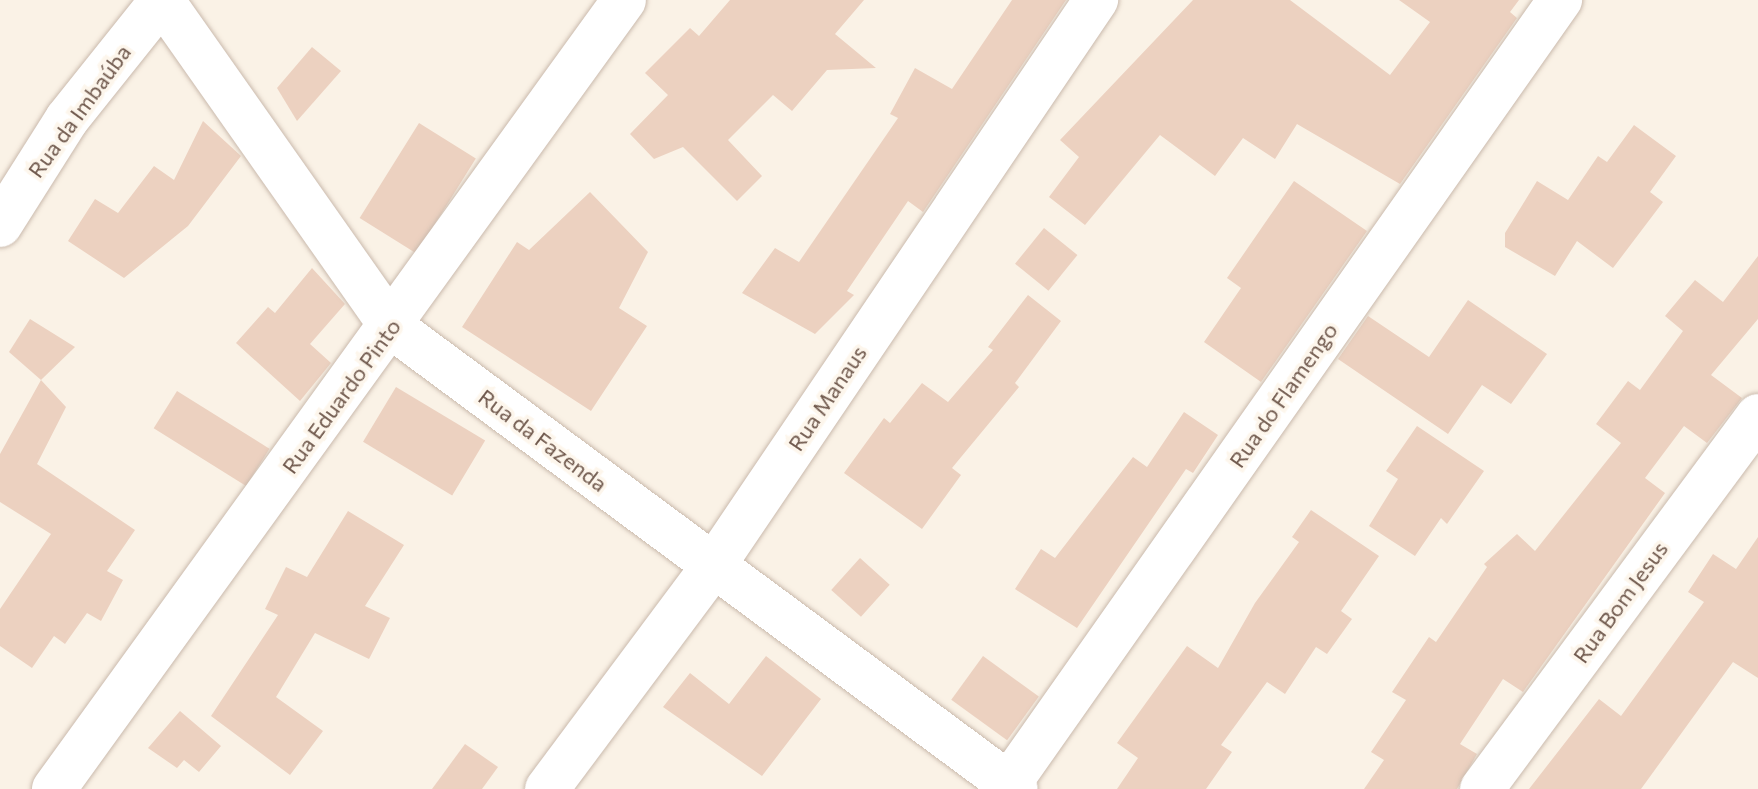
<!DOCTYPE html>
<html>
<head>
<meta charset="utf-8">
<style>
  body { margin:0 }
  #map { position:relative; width:1758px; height:789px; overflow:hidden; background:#faf2e6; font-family:Commissioner,sans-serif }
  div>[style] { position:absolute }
  .building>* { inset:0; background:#ecd1c0; transform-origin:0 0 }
  .roads { filter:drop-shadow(0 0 2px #cabaad) drop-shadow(0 0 2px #cabaad) }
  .minor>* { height:44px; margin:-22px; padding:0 22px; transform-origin:22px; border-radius:22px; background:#fff }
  span { translate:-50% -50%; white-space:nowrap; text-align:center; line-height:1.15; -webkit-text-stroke:7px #fdf6ec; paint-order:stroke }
  .street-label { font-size:22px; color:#70594d }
</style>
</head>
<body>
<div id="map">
  <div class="building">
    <div style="clip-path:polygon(730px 0,864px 0,835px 34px,876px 68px,827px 70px,792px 111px,773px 95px,728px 140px,762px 176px,737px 201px,683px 147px,654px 159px,630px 134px,668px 95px,645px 73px,690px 28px,699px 36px)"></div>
    <div style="clip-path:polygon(1012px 0,1066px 0,923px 212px,908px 201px,847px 291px,854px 295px,815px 334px,742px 293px,775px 248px,799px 262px,898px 118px,890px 114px,915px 68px,952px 89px)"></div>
    <div style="clip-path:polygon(1193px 0,1290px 0,1390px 75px,1430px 22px,1399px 0,1519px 0,1510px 12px,1517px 18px,1400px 184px,1297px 124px,1275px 159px,1243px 138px,1215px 176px,1160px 135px,1085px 225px,1049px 197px,1079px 157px,1060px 140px)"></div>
    <div style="clip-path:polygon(312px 47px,341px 71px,297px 121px,277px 88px)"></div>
    <div style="clip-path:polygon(203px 121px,241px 156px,188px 226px,124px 278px,68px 241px,95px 199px,118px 213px,154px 166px,174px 180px)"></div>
    <div style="left:419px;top:123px;width:67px;height:112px;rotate:32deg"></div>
    <div style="clip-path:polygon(1634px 125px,1676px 156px,1650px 192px,1663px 202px,1613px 268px,1577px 241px,1555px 276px,1505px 247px,1505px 233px,1537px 181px,1568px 200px,1598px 156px,1607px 162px)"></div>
    <div style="clip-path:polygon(1294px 181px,1367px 231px,1261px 382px,1204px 342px,1241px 288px,1227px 278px)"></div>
    <div style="clip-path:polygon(590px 192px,648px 252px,619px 308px,647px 326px,591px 411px,462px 327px,517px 242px,529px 250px)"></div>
    <div style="left:1044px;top:228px;width:43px;height:46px;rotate:39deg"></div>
    <div style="clip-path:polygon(1758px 256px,1758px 319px,1711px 375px,1742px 398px,1707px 443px,1684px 426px,1645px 478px,1665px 493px,1523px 692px,1503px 679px,1460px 744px,1477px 754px,1457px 789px,1364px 789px,1384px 760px,1371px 752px,1406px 700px,1392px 692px,1429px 637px,1436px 642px,1487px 567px,1484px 564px,1517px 534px,1535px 551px,1621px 443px,1596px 424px,1628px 381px,1640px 390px,1683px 331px,1665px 316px,1695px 280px,1723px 302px)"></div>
    <div style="clip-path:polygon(312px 268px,345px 304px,310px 344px,331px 363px,300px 401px,236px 343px,268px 307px,275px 313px)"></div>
    <div style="clip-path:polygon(1028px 295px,1061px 321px,1015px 383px,1019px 387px,952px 468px,961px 475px,922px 529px,844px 473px,884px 418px,890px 423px,922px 383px,948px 402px,993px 350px,988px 347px)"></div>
    <div style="clip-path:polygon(1468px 300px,1547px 354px,1511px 404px,1482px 385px,1448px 434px,1338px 359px,1368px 316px,1429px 357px)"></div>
    <div style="clip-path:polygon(30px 319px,75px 347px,41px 380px,9px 352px)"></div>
    <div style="clip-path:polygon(41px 380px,66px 407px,37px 464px,135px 530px,107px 571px,123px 580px,101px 621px,87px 613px,65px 644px,54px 636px,32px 668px,0 646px,0 609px,51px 534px,0 502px,0 454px)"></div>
    <div style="left:396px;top:387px;width:104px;height:64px;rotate:31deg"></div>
    <div style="left:177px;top:391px;width:109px;height:44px;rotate:32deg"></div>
    <div style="clip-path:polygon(1184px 412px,1218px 435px,1193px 473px,1186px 469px,1077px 628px,1015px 589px,1041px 549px,1055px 558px,1133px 457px,1147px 467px)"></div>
    <div style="clip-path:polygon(1417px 426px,1484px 471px,1447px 524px,1441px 518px,1415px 556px,1369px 526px,1398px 479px,1386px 471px)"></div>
    <div style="clip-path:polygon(1311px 510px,1379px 556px,1341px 611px,1352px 619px,1327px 654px,1316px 647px,1285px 694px,1267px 682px,1221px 745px,1232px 752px,1206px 789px,1117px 789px,1138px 758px,1117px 743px,1187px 646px,1218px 668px,1255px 603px,1299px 542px,1292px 537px)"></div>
    <div style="clip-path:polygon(348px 511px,404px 545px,365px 606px,390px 618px,369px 659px,315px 633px,276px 697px,323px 731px,290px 775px,211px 716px,278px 615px,265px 609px,286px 567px,307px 577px)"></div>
    <div style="clip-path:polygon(1758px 537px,1758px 678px,1733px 662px,1641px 789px,1529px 789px,1599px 699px,1621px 716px,1704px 602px,1688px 592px,1713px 554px,1736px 569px)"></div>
    <div style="left:860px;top:558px;width:40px;height:43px;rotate:42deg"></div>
    <div style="clip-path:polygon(766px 656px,821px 699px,762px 776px,663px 707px,690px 673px,729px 704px)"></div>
    <div style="left:983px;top:656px;width:69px;height:54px;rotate:36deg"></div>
    <div style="clip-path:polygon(180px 711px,221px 746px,199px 772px,184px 760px,177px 768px,148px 748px)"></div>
    <div style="clip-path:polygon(465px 744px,498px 767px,482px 789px,432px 789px)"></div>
  </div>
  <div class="roads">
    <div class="minor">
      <div style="left:162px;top:0;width:400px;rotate:54.9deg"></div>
      <div style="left:392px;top:327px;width:776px;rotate:36.52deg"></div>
      <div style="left:0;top:225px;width:125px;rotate:-57.7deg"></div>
      <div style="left:67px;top:119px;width:152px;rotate:-51.4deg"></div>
      <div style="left:54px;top:789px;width:973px;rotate:-54.15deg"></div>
      <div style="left:547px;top:789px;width:276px;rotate:-53.3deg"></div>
      <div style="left:712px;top:568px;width:686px;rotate:-55.94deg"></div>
      <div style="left:1005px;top:789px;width:965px;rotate:-54.88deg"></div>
      <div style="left:1482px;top:789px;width:464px;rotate:-53.5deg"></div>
    </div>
  </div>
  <div class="street-label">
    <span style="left:79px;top:111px;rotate:-54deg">Rua da Imbaúba</span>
    <span style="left:1283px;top:395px;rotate:-55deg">Rua do Flamengo</span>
    <span style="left:341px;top:396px;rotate:-54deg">Rua Eduardo Pinto</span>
    <span style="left:827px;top:398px;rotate:-56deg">Rua Manaus</span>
    <span style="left:543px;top:440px;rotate:37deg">Rua da Fazenda</span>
    <span style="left:1620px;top:602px;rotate:-54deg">Rua Bom Jesus</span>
  </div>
</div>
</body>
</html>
